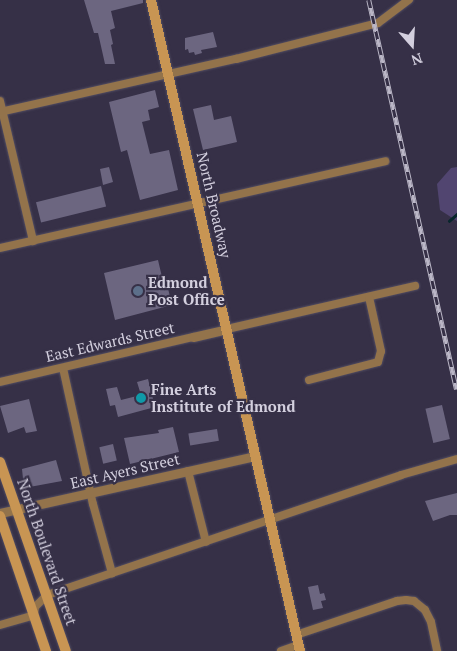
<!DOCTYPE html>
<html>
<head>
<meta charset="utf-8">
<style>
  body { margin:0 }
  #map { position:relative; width:457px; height:651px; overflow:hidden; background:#363047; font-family:"PT Serif",serif }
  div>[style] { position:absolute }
  .green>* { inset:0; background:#514570 }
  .stream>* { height:2.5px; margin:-1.25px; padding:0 1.25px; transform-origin:1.25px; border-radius:1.25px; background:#08262c }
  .building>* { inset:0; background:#6c6680; transform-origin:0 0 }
  .roads { filter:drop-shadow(0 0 1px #524d62) drop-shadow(0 0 1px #524d62) }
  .minor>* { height:8px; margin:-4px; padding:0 4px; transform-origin:4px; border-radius:4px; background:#93734b }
  .tertiary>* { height:9px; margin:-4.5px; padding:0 4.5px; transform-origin:4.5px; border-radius:4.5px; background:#93734b }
  .secondary>* { height:10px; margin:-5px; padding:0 5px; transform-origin:5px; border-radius:5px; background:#c89553 }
  .rail>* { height:4.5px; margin-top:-2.25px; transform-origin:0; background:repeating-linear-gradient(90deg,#363047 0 8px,#bbb7c7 0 16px); box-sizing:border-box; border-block:1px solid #bbb7c7 }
  .dots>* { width:14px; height:14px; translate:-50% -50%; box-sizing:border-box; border:2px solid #363047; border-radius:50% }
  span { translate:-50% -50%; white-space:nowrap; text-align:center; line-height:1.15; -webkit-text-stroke:4.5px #363047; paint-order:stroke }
  .street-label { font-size:15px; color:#d3cfde }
  .poi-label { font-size:15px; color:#d3cfde; font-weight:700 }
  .left { translate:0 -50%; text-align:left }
  .north { position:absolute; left:387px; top:20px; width:50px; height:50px; -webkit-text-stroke:4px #363047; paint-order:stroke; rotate:161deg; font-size:14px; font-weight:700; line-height:20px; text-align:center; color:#d3cfde }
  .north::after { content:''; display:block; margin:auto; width:18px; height:22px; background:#d3cfde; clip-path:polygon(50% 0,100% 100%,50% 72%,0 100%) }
</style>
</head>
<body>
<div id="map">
  <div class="green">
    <div style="clip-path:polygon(457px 167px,457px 221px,440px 210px,437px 184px,451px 168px)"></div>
  </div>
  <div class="stream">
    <div style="left:449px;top:221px;width:11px;rotate:-41deg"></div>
  </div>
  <div class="building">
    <div style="clip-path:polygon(84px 0,143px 0,143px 3px,111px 11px,115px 28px,110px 30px,113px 44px,111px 45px,115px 64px,105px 64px,98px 33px,94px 33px)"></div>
    <div style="clip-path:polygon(213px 32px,217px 47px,201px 50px,202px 53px,195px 55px,194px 52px,189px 53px,188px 49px,185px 50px,185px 38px)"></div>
    <div style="clip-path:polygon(155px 90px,159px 107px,148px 110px,150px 120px,142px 122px,150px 154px,169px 150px,178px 190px,140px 200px,127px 150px,121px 152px,109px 102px)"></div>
    <div style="clip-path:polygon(211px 105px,214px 120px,231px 116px,237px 142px,203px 150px,193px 109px)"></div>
    <div style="clip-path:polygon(109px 167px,113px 182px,103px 185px,100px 169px)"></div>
    <div style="left:101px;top:186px;width:21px;height:67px;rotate:76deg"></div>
    <div style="clip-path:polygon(158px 260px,162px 277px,165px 276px,172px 305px,115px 320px,104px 273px)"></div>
    <div style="clip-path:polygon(148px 379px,155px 407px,118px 417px,115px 405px,110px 406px,106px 389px,117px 387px,121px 400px,141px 395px,137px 382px)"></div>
    <div style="clip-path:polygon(29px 399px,37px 431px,26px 433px,24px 427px,8px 433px,0 406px)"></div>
    <div style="left:442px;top:405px;width:35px;height:17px;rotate:77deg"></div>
    <div style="clip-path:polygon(173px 427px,179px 452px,130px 464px,124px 438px,159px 433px,158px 430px)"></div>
    <div style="left:217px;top:429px;width:12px;height:29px;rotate:81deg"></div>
    <div style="left:113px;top:444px;width:17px;height:14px;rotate:77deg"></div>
    <div style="clip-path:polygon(56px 460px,62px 481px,24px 488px,22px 469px)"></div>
    <div style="clip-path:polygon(457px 493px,457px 515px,450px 515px,433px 521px,425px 501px)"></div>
    <div style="clip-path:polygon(318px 585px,320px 594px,324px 593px,326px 600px,321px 601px,323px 608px,313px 610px,308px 587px)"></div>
  </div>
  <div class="roads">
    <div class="minor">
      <div style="left:0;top:101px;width:144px;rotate:76.7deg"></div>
      <div style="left:0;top:112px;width:242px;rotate:-12.7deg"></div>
      <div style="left:236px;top:59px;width:146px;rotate:-14.2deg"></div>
      <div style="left:378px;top:23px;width:39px;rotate:-37deg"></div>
      <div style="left:0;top:248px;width:395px;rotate:-12.7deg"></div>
      <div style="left:227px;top:329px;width:193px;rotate:-12.9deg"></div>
      <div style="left:63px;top:368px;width:139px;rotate:77.6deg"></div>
      <div style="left:93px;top:504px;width:72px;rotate:74.6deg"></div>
      <div style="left:309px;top:380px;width:71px;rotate:-14.6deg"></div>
      <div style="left:378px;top:362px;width:11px;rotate:-75deg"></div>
      <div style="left:381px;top:351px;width:55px;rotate:-102.5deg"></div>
      <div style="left:0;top:382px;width:198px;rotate:-13.1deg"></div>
      <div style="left:188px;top:471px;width:73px;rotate:75.8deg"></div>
      <div style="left:0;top:625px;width:35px;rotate:-16deg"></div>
      <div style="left:34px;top:615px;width:8px;rotate:-83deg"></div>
      <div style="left:35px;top:607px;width:17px;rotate:-45deg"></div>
      <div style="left:47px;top:595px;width:374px;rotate:-18.7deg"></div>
      <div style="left:401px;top:475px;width:58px;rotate:-15.9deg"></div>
      <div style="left:296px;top:635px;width:107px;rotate:-18.6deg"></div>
      <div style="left:397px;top:601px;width:9px;rotate:-6deg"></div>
      <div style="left:406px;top:600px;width:8px;rotate:7deg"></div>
      <div style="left:414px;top:601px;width:14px;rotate:39deg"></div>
      <div style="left:425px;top:610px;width:13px;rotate:63deg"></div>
      <div style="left:431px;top:622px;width:30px;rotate:78deg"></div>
      <div style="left:281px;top:651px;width:18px;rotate:-19deg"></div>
    </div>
    <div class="tertiary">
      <div style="left:193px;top:337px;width:35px;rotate:-13deg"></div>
      <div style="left:0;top:513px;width:262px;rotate:-12.6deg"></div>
    </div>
    <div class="secondary">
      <div style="left:151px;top:0;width:668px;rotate:77.11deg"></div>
      <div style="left:0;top:462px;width:200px;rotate:70.8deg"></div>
      <div style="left:0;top:516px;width:143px;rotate:71.2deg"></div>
    </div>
  </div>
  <div class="rail">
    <div style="left:369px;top:0;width:399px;rotate:77.3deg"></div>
  </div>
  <div class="dots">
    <div style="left:138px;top:291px;background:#5c6f8a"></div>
    <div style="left:141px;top:398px;background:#0f9aa8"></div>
  </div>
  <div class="street-label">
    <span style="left:214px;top:205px;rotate:77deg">North Broadway</span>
    <span style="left:110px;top:342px;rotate:-13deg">East Edwards Street</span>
    <span style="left:125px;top:471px;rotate:-13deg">East Ayers Street</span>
    <span style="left:47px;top:552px;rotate:71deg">North Boulevard Street</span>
  </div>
  <div class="poi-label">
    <span class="left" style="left:148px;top:291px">Edmond<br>Post Office</span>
    <span class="left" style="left:151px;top:398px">Fine Arts<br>Institute of Edmond</span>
  </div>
  <div class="north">N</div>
</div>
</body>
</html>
